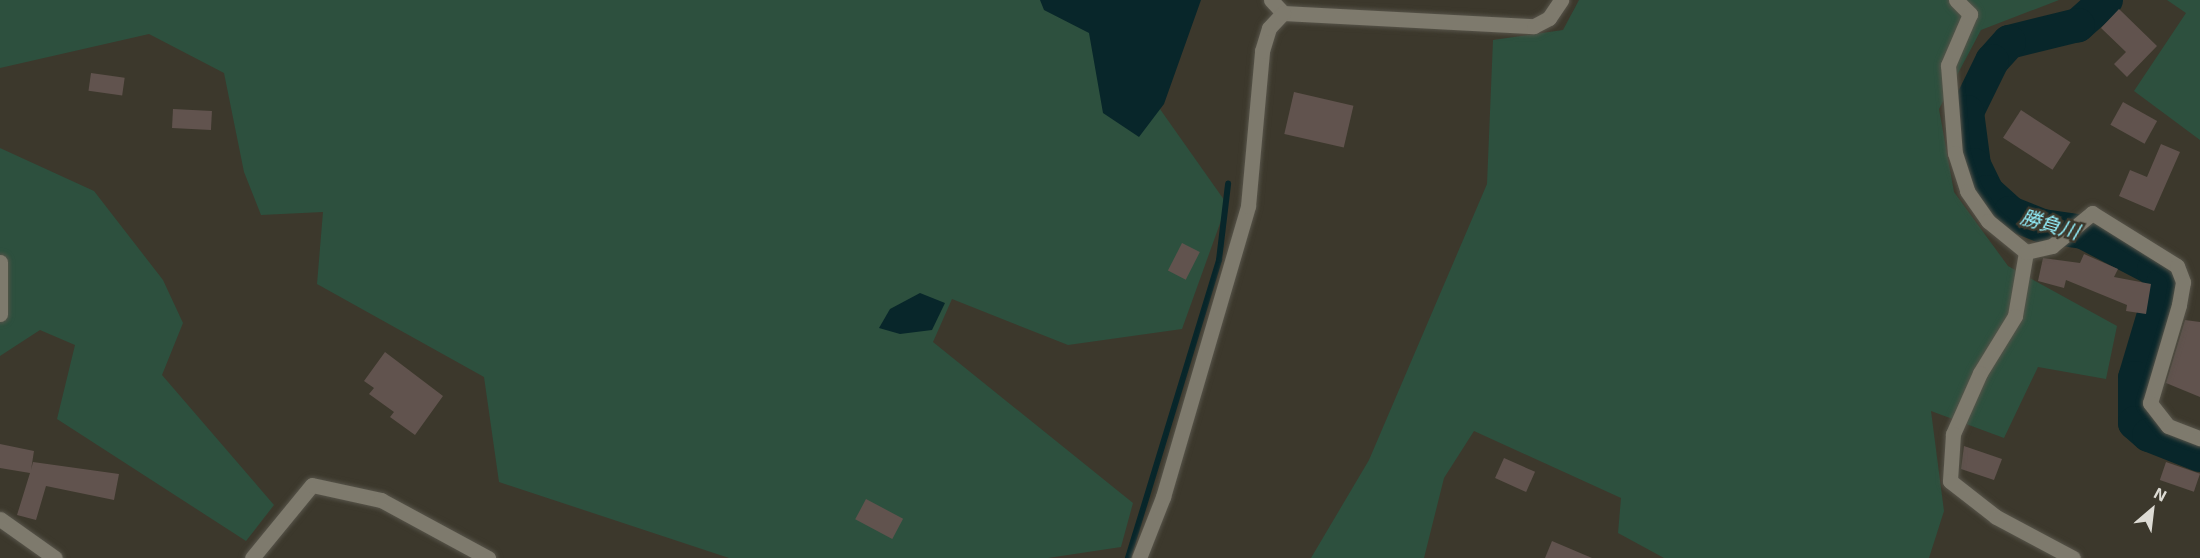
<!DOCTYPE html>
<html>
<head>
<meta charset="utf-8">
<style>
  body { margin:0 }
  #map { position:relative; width:2200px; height:558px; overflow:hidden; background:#3c382c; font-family:"Exo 2","Noto Sans JP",sans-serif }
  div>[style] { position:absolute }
  .green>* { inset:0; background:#2d503e }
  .water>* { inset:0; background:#08262a }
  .stream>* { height:6px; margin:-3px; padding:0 3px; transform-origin:3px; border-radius:3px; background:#08262a }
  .river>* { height:34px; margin:-17px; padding:0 17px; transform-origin:17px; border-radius:17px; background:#08262a }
  .building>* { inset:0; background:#61534e; transform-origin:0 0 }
  .roads { filter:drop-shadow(0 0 2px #57544a) drop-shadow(0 0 2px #57544a) }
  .minor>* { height:15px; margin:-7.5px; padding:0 7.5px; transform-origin:7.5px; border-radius:7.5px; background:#7e7a6d }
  span { translate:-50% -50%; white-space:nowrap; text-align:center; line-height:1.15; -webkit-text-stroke:5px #3c382c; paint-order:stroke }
  .water-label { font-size:20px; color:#93effc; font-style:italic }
  .north { position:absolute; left:2122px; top:480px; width:60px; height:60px; -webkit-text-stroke:4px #3c382c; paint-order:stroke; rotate:28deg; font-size:16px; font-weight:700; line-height:24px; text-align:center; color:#dddbd4 }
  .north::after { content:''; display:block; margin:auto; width:21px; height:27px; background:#dddbd4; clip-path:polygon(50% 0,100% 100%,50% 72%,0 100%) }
</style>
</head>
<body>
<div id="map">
  <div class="green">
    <div style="clip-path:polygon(0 0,1083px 0,1227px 204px,1182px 329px,1068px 345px,952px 299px,933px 342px,1133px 503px,1121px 547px,1048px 558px,729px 558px,499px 482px,484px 377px,317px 284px,323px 212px,261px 215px,244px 172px,224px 73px,149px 34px,0 68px)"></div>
    <div style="clip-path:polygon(1579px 0,2059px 0,1981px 30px,1939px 109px,1954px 192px,2008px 266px,2117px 326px,2106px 379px,2038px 367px,2004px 438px,1931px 411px,1944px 511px,1929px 558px,1664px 558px,1618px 533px,1621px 498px,1474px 431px,1444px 478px,1424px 558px,1311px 558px,1369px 460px,1487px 184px,1493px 40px,1563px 30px)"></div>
    <div style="clip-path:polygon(2167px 0,2200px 0,2200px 140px,2134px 91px,2186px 13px)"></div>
    <div style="clip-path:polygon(0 148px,94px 191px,163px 280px,183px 323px,162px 375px,274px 505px,246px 541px,57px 419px,75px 345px,40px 330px,0 356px)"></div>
  </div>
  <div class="water">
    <div style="clip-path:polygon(1040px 0,1201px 0,1164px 104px,1139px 137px,1103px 113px,1089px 33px,1044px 10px)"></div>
    <div style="clip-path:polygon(920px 293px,945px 303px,932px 330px,900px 334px,879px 328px,890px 309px)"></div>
  </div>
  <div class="stream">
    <div style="left:1128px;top:558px;width:312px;rotate:-73deg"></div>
    <div style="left:1219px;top:260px;width:77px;rotate:-83.2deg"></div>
  </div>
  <div class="river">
    <div style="left:2106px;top:0;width:38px;rotate:138deg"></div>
    <div style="left:2078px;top:25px;width:71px;rotate:166.2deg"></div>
    <div style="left:2009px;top:42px;width:25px;rotate:132deg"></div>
    <div style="left:1992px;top:61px;width:57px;rotate:116.1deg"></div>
    <div style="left:1967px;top:112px;width:53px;rotate:82.5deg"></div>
    <div style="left:1974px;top:165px;width:30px;rotate:64deg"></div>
    <div style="left:1987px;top:192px;width:31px;rotate:42deg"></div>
    <div style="left:2010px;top:213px;width:35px;rotate:22deg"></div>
    <div style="left:2043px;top:226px;width:40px;rotate:8.5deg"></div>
    <div style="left:2083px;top:232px;width:80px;rotate:27.5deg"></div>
    <div style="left:2154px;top:269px;width:17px;rotate:59deg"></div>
    <div style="left:2163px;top:284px;width:98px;rotate:106.6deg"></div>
    <div style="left:2135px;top:378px;width:45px;rotate:90deg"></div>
    <div style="left:2135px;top:423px;width:18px;rotate:41deg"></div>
    <div style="left:2149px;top:435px;width:55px;rotate:21.4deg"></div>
  </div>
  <div class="building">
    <div style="clip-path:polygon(2119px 9px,2157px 46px,2127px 77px,2114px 64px,2126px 52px,2101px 28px)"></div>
    <div style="left:91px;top:73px;width:34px;height:18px;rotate:8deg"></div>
    <div style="left:1294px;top:92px;width:61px;height:43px;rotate:13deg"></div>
    <div style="left:2123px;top:102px;width:39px;height:26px;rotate:29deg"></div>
    <div style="left:173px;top:109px;width:39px;height:19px;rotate:3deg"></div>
    <div style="left:2021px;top:110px;width:59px;height:33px;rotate:33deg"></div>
    <div style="clip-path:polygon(2161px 144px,2180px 152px,2154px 211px,2119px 196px,2130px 170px,2147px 177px)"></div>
    <div style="left:1182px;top:243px;width:20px;height:31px;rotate:27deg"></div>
    <div style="clip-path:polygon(2084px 254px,2118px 269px,2114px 277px,2151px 284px,2146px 314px,2126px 311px,2127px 305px,2066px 280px,2064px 288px,2038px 281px,2043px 258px,2080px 263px)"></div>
    <div style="clip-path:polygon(2185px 320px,2200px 322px,2200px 397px,2166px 383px)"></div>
    <div style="clip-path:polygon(385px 352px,443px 396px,415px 435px,390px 417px,394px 412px,369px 394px,374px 388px,364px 381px)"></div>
    <div style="clip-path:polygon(0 444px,34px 451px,31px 470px,33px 462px,119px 474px,114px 500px,46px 486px,36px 520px,17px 515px,30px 473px,0 468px)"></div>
    <div style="clip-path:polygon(1964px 446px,2002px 459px,1994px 480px,1961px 469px)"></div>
    <div style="left:1504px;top:458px;width:34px;height:22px;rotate:24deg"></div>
    <div style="left:2166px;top:462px;width:36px;height:19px;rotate:19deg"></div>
    <div style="left:866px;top:499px;width:42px;height:23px;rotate:28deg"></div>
    <div style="clip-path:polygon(1552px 541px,1592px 558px,1545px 558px)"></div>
  </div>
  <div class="roads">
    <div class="minor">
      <div style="left:1271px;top:0;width:18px;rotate:47deg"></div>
      <div style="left:1283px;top:13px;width:251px;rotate:3deg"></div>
      <div style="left:1534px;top:26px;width:17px;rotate:-28deg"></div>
      <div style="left:1549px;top:18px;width:22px;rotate:-56deg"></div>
      <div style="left:1956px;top:0;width:20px;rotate:45deg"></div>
      <div style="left:1970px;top:14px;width:56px;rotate:113.3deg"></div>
      <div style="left:1948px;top:65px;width:88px;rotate:85.5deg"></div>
      <div style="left:1955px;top:153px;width:40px;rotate:72deg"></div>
      <div style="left:1967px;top:191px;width:37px;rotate:55deg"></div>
      <div style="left:1988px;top:221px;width:49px;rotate:39.2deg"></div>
      <div style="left:2026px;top:252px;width:65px;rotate:99.8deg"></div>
      <div style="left:2015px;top:316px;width:67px;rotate:121.6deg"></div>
      <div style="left:1980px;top:373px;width:67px;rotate:113.9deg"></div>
      <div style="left:1953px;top:434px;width:47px;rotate:93.7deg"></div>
      <div style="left:1950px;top:481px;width:58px;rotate:38deg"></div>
      <div style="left:1996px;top:517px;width:87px;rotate:28deg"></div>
      <div style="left:2026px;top:252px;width:27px;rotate:-13deg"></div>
      <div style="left:2052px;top:246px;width:52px;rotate:-39.5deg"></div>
      <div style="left:2092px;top:213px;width:100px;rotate:31.9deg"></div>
      <div style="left:2177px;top:266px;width:17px;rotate:69deg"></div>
      <div style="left:2183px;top:282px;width:23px;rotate:100deg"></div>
      <div style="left:2179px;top:305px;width:102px;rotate:106.5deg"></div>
      <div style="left:2150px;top:403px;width:29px;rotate:52deg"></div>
      <div style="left:2168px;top:426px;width:34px;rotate:21deg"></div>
      <div style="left:0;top:262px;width:52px;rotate:90deg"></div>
      <div style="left:0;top:519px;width:67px;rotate:35.3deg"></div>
      <div style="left:252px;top:558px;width:94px;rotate:-50.6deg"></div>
      <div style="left:312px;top:485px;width:71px;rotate:12.3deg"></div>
      <div style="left:381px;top:500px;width:122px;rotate:28.5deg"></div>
      <div style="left:1139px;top:558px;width:66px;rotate:-68.5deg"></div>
      <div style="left:1163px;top:497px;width:303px;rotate:-73.7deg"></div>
      <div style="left:1248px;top:206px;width:156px;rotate:-84.8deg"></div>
      <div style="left:1262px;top:51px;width:24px;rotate:-73deg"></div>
      <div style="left:1269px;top:28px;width:21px;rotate:-47deg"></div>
    </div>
  </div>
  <div class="water-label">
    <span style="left:2050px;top:224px;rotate:16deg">勝負川</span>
  </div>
  <div class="north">N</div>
</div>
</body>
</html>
